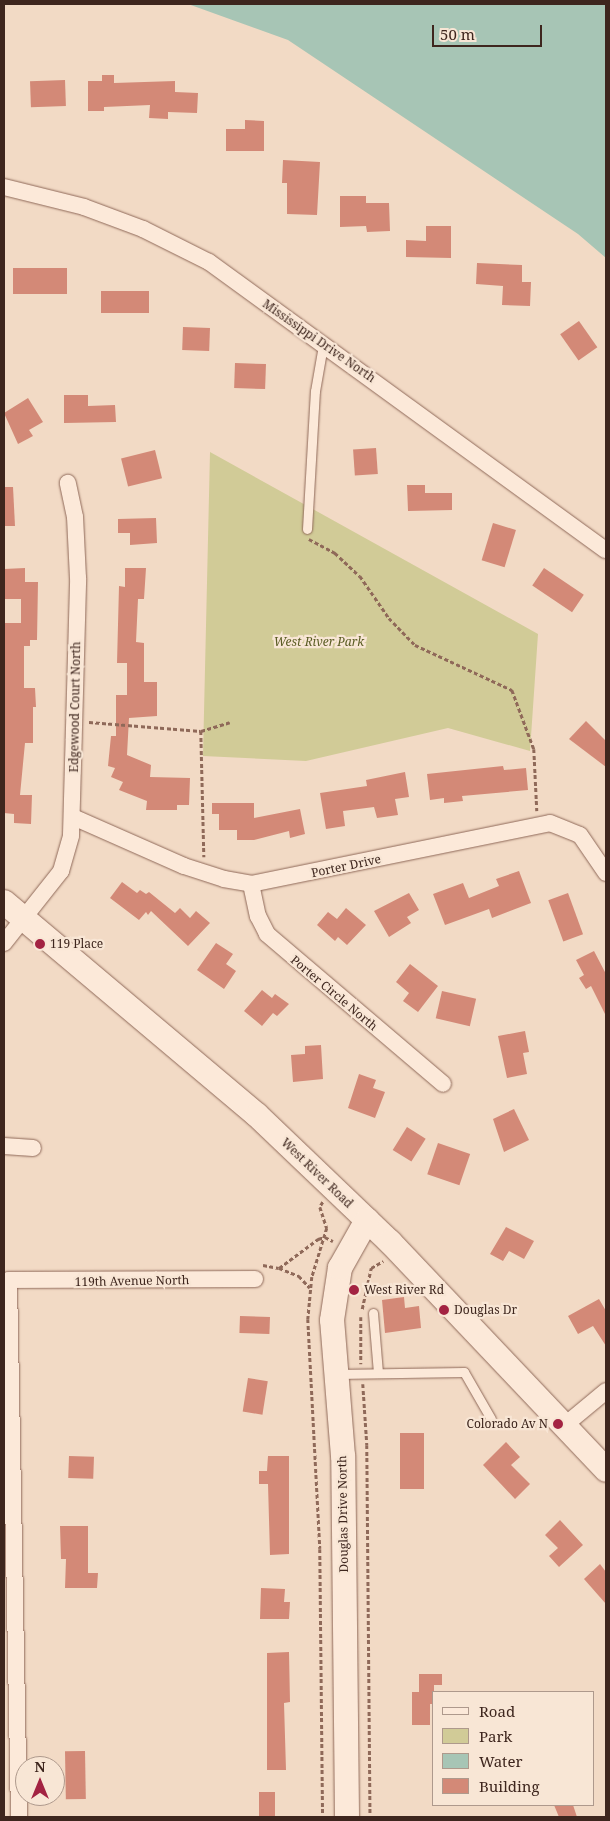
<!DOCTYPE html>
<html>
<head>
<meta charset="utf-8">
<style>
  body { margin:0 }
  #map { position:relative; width:610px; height:1821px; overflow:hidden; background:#f2dac5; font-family:"Noto Serif",serif }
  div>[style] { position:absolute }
  .green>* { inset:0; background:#d1cb97 }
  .water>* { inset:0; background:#a7c5b5 }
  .building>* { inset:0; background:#d38977; transform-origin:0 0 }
  .path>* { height:2.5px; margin-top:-1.25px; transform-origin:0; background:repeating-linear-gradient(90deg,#8f6959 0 4px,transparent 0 6.5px) }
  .roads { filter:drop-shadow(0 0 1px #8f6959) drop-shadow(0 0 1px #8f6959) }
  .lane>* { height:9px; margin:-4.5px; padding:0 4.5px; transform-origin:4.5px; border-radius:4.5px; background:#fce9d9 }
  .street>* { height:16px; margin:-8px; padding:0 8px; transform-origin:8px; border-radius:8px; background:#fce9d9 }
  .secondary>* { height:24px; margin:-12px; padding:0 12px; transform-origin:12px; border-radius:12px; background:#fce9d9 }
  .dots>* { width:14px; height:14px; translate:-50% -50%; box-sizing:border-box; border:2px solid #f8e6d5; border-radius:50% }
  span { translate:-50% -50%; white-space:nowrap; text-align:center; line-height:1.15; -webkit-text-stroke:4.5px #f8e6d5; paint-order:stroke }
  .street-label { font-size:12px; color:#3e261e }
  .park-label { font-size:12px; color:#5a5c23; font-style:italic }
  .poi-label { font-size:12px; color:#3e261e }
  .left { translate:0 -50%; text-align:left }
  .right { translate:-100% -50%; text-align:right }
  .frame { position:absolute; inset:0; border:5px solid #3e261e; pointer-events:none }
  .legend { position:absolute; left:432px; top:1691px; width:162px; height:115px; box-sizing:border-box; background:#f8e6d5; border:1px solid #ae998c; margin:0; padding:6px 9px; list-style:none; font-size:15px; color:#3e261e }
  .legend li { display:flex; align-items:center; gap:10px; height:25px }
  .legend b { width:25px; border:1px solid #ae998c }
  .north { position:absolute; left:15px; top:1756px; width:50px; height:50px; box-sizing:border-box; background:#f8e6d5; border:1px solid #ae998c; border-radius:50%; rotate:0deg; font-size:14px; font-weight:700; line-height:20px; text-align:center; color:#3e261e }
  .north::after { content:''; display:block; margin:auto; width:18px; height:22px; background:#a32342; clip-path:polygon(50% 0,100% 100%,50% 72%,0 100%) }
  .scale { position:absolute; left:432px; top:25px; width:110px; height:22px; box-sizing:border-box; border:2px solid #3e261e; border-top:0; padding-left:6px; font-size:15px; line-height:18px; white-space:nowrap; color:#3e261e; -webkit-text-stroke:4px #f8e6d5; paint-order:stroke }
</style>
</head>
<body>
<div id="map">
  <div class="green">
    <div style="clip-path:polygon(210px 452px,538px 634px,530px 751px,448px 728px,306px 761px,203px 756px)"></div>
  </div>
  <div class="water">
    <div style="clip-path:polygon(188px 4px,606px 4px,606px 258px,578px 234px,288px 40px)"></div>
  </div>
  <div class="building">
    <div style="clip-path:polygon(102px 75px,114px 75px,114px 83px,175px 81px,175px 92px,198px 93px,197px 113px,168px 112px,168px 119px,149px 118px,150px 105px,104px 107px,104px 111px,88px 111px,88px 81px,102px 81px)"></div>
    <div style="left:65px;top:80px;width:26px;height:35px;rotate:88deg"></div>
    <div style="clip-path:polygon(245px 120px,264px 121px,264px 151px,226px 151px,226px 129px,245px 129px)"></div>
    <div style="clip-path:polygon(283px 160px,320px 162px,317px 215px,287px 214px,287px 183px,282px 183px)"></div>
    <div style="clip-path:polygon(340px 196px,366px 196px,366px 203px,389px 203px,390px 231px,367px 232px,366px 226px,340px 227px)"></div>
    <div style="clip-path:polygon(426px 226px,451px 226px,451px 258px,406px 257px,406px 240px,426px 241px)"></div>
    <div style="clip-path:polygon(477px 263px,522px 265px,522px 282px,531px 282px,530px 306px,502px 305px,503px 286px,476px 284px)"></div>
    <div style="left:67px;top:268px;width:26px;height:54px;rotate:90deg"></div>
    <div style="left:101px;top:291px;width:48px;height:22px"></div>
    <div style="left:579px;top:321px;width:32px;height:23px;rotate:55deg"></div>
    <div style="left:183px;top:327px;width:27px;height:23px;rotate:2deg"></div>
    <div style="left:235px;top:363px;width:31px;height:25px;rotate:2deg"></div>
    <div style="clip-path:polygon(64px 395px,88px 395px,88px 406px,115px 405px,116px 422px,64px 423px)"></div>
    <div style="clip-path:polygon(28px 398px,43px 422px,29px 430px,33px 436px,18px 444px,4px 413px)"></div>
    <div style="left:376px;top:448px;width:26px;height:23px;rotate:86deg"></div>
    <div style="left:155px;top:450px;width:29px;height:35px;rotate:76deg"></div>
    <div style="clip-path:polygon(407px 485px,425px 485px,425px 493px,452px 493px,452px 510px,408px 511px)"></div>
    <div style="clip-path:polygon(4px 487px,13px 487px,15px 526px,4px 526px)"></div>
    <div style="clip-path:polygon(156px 518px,157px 543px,130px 545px,130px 533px,118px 533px,118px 519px)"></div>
    <div style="left:493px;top:523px;width:24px;height:39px;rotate:17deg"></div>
    <div style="clip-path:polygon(25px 568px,25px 582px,38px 582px,37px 640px,30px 640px,30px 646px,24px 646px,24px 688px,35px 688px,36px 707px,33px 707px,33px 743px,25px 743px,20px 795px,32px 795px,31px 824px,14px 823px,14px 814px,4px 813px,4px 623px,21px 623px,21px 599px,4px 599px,4px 569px)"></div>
    <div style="clip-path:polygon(125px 568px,146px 568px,144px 599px,138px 599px,136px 642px,144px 643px,144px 682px,157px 682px,157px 716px,129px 718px,127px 755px,151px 765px,150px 777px,190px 778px,189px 805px,177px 805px,177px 810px,146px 810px,147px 801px,119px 790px,123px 782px,111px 777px,115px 768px,108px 766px,111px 736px,116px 736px,116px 695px,127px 695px,127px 663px,117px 663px,119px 586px,125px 587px)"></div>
    <div style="left:544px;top:568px;width:48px;height:21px;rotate:34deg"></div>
    <div style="clip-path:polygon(586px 721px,606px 741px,606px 767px,569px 739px)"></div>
    <div style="clip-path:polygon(503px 766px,504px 770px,526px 768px,528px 790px,462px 796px,463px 801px,444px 803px,444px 798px,430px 800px,427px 774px)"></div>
    <div style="clip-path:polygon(405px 772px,409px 797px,395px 799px,398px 815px,377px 818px,374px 807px,343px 811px,345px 826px,326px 829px,320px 793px,367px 786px,366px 780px)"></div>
    <div style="clip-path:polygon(212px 803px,254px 803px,254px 818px,300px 809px,305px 834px,290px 838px,289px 831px,254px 840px,237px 840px,237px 830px,219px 830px,219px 814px,212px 814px)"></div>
    <div style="clip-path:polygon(519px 871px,531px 903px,492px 918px,489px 909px,445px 925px,433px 894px,463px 883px,469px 898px,499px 886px,496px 879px)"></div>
    <div style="clip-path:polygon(122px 882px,137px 893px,140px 890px,146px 894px,149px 892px,175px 913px,180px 908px,190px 918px,196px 911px,210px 923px,188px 946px,151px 911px,148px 915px,146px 912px,139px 920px,110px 898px)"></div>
    <div style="clip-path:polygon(409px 893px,419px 910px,407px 917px,411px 923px,389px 937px,374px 911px)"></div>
    <div style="left:568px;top:893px;width:44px;height:21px;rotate:70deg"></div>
    <div style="clip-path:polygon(346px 908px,366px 925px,347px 945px,338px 937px,335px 941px,317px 925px,328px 912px,337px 919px)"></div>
    <div style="clip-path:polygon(216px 943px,233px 954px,226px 964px,236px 971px,224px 989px,197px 970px)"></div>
    <div style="clip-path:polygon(594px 951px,606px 974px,606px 1016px,591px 986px,586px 989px,579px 978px,584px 975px,576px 960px)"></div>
    <div style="clip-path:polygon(410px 964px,438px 986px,418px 1012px,403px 1001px,409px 993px,396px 982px)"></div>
    <div style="clip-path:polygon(262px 990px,272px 998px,275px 994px,289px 1004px,277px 1016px,273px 1013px,262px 1026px,244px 1011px)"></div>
    <div style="left:442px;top:991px;width:35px;height:28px;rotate:13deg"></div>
    <div style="clip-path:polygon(525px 1031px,529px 1052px,523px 1053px,527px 1074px,507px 1078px,498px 1036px)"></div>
    <div style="clip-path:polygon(321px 1045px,323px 1079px,293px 1082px,291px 1055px,305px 1054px,305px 1046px)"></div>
    <div style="clip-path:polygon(359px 1074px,376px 1080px,373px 1088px,385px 1092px,375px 1118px,348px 1108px)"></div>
    <div style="clip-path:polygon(514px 1109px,529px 1140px,504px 1152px,493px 1119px)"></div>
    <div style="left:407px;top:1127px;width:22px;height:27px;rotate:32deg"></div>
    <div style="left:438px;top:1143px;width:34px;height:33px;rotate:19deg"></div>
    <div style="clip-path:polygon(506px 1227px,534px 1241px,524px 1259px,509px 1251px,503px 1261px,490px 1254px)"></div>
    <div style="clip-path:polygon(404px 1297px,405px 1308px,419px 1306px,421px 1328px,385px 1333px,382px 1300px)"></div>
    <div style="clip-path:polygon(599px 1299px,606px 1311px,606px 1346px,593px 1326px,578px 1334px,568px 1316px)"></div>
    <div style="left:240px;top:1316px;width:30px;height:17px;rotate:2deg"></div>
    <div style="left:248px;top:1378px;width:20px;height:34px;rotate:9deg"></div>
    <div style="left:400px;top:1433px;width:24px;height:56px"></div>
    <div style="clip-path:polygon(506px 1442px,520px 1457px,511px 1465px,530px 1484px,515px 1499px,483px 1465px)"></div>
    <div style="left:69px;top:1456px;width:25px;height:22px;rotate:2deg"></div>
    <div style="clip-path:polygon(268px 1456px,289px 1456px,289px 1554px,270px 1555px,268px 1484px,259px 1484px,259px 1471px,267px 1471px)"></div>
    <div style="clip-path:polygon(560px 1520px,583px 1545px,559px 1567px,549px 1556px,558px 1548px,545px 1535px)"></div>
    <div style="clip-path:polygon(60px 1526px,88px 1526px,88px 1573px,98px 1573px,97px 1588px,65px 1588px,66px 1559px,61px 1559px)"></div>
    <div style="clip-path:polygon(600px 1564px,606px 1572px,606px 1604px,584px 1579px)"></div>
    <div style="clip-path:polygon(261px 1588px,285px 1589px,284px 1602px,290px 1602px,289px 1619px,260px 1619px)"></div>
    <div style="clip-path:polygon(289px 1652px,290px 1702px,284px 1703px,286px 1770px,267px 1770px,267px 1653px)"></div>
    <div style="clip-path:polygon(419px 1674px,442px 1674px,442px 1685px,434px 1685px,434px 1704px,430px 1704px,430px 1725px,412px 1725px,412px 1692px,419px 1692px)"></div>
    <div style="left:85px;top:1751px;width:48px;height:20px;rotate:89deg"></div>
    <div style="left:259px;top:1792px;width:16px;height:25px"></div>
    <div style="clip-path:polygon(554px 1805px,573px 1805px,577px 1817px,559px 1817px)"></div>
  </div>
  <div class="path">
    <div style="left:309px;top:539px;width:30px;rotate:28deg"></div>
    <div style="left:335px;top:553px;width:34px;rotate:43deg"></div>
    <div style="left:360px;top:576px;width:51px;rotate:55.4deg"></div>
    <div style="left:389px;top:618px;width:37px;rotate:46deg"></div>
    <div style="left:415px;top:645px;width:107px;rotate:24.9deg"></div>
    <div style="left:512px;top:690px;width:63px;rotate:69.6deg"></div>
    <div style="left:534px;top:749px;width:62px;rotate:87.2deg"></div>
    <div style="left:89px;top:722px;width:112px;rotate:4.6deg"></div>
    <div style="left:201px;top:731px;width:30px;rotate:-17deg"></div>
    <div style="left:201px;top:731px;width:126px;rotate:88.6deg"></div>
    <div style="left:323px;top:1202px;width:6px;rotate:121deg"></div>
    <div style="left:320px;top:1207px;width:22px;rotate:72deg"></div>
    <div style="left:327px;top:1228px;width:51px;rotate:107deg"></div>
    <div style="left:312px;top:1277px;width:42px;rotate:95.4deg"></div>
    <div style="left:308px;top:1319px;width:230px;rotate:87deg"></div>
    <div style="left:320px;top:1549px;width:268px;rotate:89.4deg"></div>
    <div style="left:263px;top:1265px;width:16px;rotate:11deg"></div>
    <div style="left:279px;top:1268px;width:49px;rotate:-36.6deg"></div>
    <div style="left:318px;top:1239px;width:7px;rotate:-16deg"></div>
    <div style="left:325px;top:1237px;width:9px;rotate:27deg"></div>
    <div style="left:279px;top:1268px;width:22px;rotate:22deg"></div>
    <div style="left:299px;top:1276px;width:16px;rotate:47deg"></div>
    <div style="left:362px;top:1309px;width:42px;rotate:-77.6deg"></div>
    <div style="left:371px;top:1268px;width:14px;rotate:-30deg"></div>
    <div style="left:361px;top:1317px;width:47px;rotate:90deg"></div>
    <div style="left:363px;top:1384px;width:61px;rotate:86.2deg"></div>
    <div style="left:367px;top:1445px;width:372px;rotate:89.5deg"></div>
  </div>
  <div class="roads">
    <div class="lane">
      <div style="left:307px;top:529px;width:138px;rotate:-86.7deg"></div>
      <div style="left:315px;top:391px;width:47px;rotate:-80.1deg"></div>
      <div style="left:373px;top:1313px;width:59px;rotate:85.2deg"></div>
      <div style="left:337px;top:1374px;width:127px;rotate:-0.9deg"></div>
      <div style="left:464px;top:1372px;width:54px;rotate:60.1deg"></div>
    </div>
    <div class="street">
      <div style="left:4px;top:187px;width:82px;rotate:14deg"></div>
      <div style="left:84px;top:207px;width:63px;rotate:20.4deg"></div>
      <div style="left:143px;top:229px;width:74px;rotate:26.6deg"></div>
      <div style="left:209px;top:262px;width:490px;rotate:36deg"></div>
      <div style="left:73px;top:817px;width:121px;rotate:23.8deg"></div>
      <div style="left:184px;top:866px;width:42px;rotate:18deg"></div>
      <div style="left:224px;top:879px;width:27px;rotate:10deg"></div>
      <div style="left:251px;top:884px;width:305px;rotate:-11.5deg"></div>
      <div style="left:550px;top:823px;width:32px;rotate:22deg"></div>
      <div style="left:580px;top:835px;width:46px;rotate:55.6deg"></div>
      <div style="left:251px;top:884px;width:33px;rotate:78deg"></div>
      <div style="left:258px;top:916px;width:20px;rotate:63deg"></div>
      <div style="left:267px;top:934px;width:231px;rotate:40.4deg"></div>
      <div style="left:4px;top:943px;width:92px;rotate:-51.6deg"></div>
      <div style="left:61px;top:871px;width:37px;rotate:-74deg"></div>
      <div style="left:71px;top:835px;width:257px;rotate:-88.4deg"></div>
      <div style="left:78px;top:578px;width:61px;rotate:-92.8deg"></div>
      <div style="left:75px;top:517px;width:35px;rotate:-102deg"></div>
      <div style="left:4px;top:1146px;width:29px;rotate:4deg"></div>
      <div style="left:565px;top:1425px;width:53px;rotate:-39.7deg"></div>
      <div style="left:19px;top:1817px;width:537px;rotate:-91.07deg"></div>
      <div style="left:9px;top:1280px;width:246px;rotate:-0.2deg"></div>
    </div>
    <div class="secondary">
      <div style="left:4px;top:902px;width:331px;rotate:40.1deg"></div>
      <div style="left:257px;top:1115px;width:184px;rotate:43.7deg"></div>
      <div style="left:390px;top:1242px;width:314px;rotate:46.5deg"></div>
      <div style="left:347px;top:1817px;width:361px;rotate:-90.6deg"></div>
      <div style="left:343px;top:1456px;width:136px;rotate:-94.6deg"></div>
      <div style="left:332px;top:1320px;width:53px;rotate:-81.3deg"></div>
      <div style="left:340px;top:1268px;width:55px;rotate:-60.6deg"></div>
    </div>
  </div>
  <div class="dots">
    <div style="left:40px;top:944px;background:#a32342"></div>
    <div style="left:354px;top:1290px;background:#a32342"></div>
    <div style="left:444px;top:1310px;background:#a32342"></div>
    <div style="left:558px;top:1424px;background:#a32342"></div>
  </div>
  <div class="street-label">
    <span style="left:319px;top:341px;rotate:35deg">Mississippi Drive North</span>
    <span style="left:75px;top:707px;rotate:-89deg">Edgewood Court North</span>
    <span style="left:346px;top:866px;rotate:-12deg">Porter Drive</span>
    <span style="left:334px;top:993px;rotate:40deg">Porter Circle North</span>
    <span style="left:317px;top:1173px;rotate:44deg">West River Road</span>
    <span style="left:132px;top:1281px;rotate:-1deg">119th Avenue North</span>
    <span style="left:343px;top:1514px;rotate:-91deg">Douglas Drive North</span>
  </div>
  <div class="park-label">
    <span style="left:319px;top:642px">West River Park</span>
  </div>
  <div class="poi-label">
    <span class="left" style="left:50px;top:944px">119 Place</span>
    <span class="left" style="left:364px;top:1290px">West River Rd</span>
    <span class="left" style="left:454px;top:1310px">Douglas Dr</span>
    <span class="right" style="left:548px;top:1424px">Colorado Av N</span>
  </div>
  <div class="frame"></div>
  <ul class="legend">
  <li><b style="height:6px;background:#fce9d9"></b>Road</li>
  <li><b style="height:14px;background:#d1cb97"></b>Park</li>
  <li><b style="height:14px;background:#a7c5b5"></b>Water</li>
  <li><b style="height:14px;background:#d38977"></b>Building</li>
  </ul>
  <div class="north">N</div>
  <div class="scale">50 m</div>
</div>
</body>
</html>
